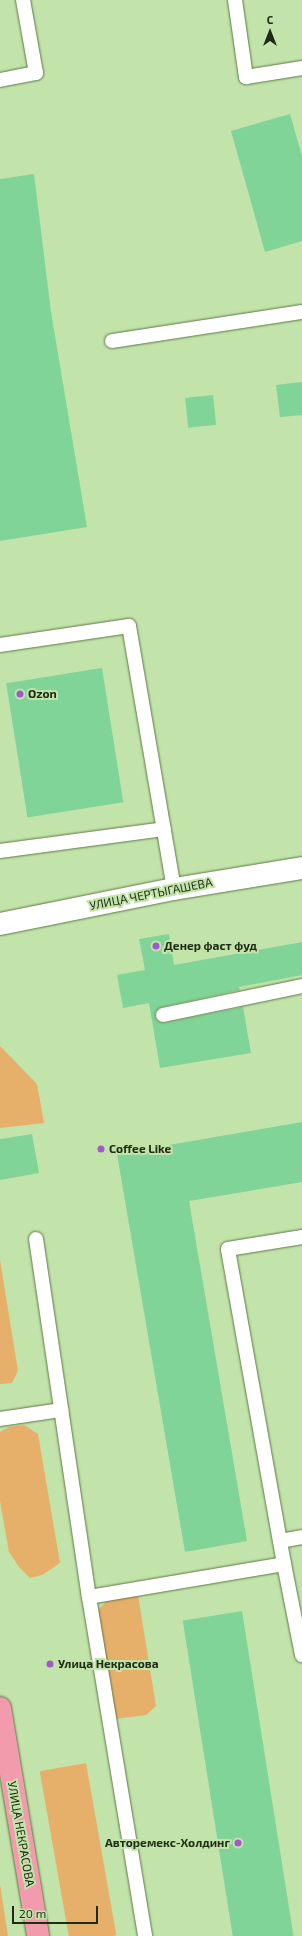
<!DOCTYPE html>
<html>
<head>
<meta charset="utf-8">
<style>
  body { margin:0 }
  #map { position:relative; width:302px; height:1936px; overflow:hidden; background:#c2e3a9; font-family:"Exo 2",sans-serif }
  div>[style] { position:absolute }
  .green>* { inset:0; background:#e7b06a; transform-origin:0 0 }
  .building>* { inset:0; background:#80d498; transform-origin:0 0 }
  .roads { filter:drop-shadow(0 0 1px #5d7a45) drop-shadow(0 0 1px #5d7a45) }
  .service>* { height:14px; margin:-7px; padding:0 7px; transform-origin:7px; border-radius:7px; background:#fff }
  .minor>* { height:22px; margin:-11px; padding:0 11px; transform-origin:11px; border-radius:11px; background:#fff }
  .primary>* { height:22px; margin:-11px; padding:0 11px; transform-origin:11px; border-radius:11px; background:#f29bac }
  .dots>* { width:11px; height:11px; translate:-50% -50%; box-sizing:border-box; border:2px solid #c2e3a9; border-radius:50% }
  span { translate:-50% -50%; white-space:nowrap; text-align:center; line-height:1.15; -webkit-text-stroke:4px #c2e3a9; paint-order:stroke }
  .poi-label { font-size:12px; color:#1f2c15; font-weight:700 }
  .left { translate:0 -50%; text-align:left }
  .right { translate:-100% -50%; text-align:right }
  .street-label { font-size:12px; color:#1f2c15 }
  .north { position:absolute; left:250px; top:12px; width:40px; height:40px; -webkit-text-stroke:3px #c2e3a9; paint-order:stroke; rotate:0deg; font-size:11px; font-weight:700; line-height:16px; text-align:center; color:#1f2c15 }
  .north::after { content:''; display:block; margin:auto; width:14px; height:18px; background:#1f2c15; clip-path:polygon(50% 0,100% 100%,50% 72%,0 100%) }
  .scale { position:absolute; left:12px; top:1906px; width:86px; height:18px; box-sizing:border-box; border:2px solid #1f2c15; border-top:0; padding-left:5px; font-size:12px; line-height:14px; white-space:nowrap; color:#1f2c15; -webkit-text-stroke:3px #c2e3a9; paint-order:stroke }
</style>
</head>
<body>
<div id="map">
  <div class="green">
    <div style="clip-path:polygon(0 1046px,37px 1084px,44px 1123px,0 1128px)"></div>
    <div style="clip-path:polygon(0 1260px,18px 1371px,12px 1383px,0 1384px)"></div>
    <div style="clip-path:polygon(24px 1425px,38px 1434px,60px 1563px,42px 1575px,30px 1578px,19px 1567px,9px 1552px,0 1501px,0 1432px,9px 1427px)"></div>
    <div style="clip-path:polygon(138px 1595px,156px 1706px,146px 1715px,115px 1719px,97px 1611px,107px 1601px)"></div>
    <div style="left:86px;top:1763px;width:175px;height:47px;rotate:80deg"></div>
    <div style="clip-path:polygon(0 1884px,8px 1936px,0 1936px)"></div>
  </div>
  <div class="building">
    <div style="clip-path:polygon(290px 114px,302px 156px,302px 241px,265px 252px,231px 131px)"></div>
    <div style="clip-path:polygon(34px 174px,51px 312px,87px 527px,0 541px,0 179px)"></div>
    <div style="clip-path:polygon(302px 382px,302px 415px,280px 417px,276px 385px)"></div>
    <div style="left:213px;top:395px;width:30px;height:28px;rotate:84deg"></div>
    <div style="left:102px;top:668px;width:136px;height:97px;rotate:81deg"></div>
    <div style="clip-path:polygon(169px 934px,174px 965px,302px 942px,302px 975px,239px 987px,240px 990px,161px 1007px,155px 1012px,156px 1020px,164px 1023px,243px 1007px,251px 1053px,160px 1068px,149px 1003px,123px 1008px,117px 975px,145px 970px,139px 939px)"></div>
    <div style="clip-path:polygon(302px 1122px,302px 1182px,189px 1201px,247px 1541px,185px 1552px,117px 1154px)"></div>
    <div style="clip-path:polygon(32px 1134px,39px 1173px,0 1180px,0 1139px)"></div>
    <div style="left:242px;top:1611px;width:329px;height:60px;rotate:81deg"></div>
  </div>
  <div class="roads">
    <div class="service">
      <div style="left:235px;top:0;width:78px;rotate:81.9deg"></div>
      <div style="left:246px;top:77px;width:57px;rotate:-9.1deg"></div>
      <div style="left:0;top:80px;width:37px;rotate:-11deg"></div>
      <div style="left:36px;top:73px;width:74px;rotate:-100.1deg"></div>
      <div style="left:112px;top:341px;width:192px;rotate:-8.7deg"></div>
      <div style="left:0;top:645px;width:130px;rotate:-8.4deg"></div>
      <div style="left:129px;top:626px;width:267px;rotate:80.3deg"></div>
      <div style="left:0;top:851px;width:165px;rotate:-7.6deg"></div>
      <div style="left:163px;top:1015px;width:142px;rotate:-11.8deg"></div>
      <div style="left:36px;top:1239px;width:362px;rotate:81.6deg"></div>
      <div style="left:89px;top:1597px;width:344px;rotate:80.6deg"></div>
      <div style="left:0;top:1419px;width:62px;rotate:-8.4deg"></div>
      <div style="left:280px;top:1541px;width:22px;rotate:-10deg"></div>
      <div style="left:284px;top:1564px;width:320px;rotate:-100.1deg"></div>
      <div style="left:228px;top:1249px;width:75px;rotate:-9.2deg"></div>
      <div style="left:89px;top:1597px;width:198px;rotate:-9.6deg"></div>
      <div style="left:284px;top:1564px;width:93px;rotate:78.8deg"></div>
    </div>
    <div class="minor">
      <div style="left:0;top:924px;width:177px;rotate:-11.4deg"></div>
      <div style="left:174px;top:889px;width:130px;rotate:-9.3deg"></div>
    </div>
    <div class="primary">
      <div style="left:0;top:1708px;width:231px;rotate:80.5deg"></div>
    </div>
  </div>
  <div class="dots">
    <div style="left:20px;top:694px;background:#a257ca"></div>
    <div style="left:156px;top:946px;background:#a257ca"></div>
    <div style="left:101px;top:1149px;background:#a257ca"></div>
    <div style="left:50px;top:1664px;background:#a257ca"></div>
    <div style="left:238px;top:1843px;background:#a257ca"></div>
  </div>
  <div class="poi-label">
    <span class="left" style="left:28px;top:694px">Ozon</span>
    <span class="left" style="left:164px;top:946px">Денер фаст фуд</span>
    <span class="left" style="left:109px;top:1149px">Coffee Like</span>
    <span class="left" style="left:58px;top:1664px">Улица Некрасова</span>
    <span class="right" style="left:230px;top:1843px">Авторемекс-Холдинг</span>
  </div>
  <div class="street-label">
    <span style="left:151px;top:894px;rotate:-11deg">УЛИЦА ЧЕРТЫГАШЕВА</span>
    <span style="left:21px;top:1834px;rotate:80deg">УЛИЦА НЕКРАСОВА</span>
  </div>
  <div class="north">С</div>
  <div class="scale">20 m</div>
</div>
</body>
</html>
